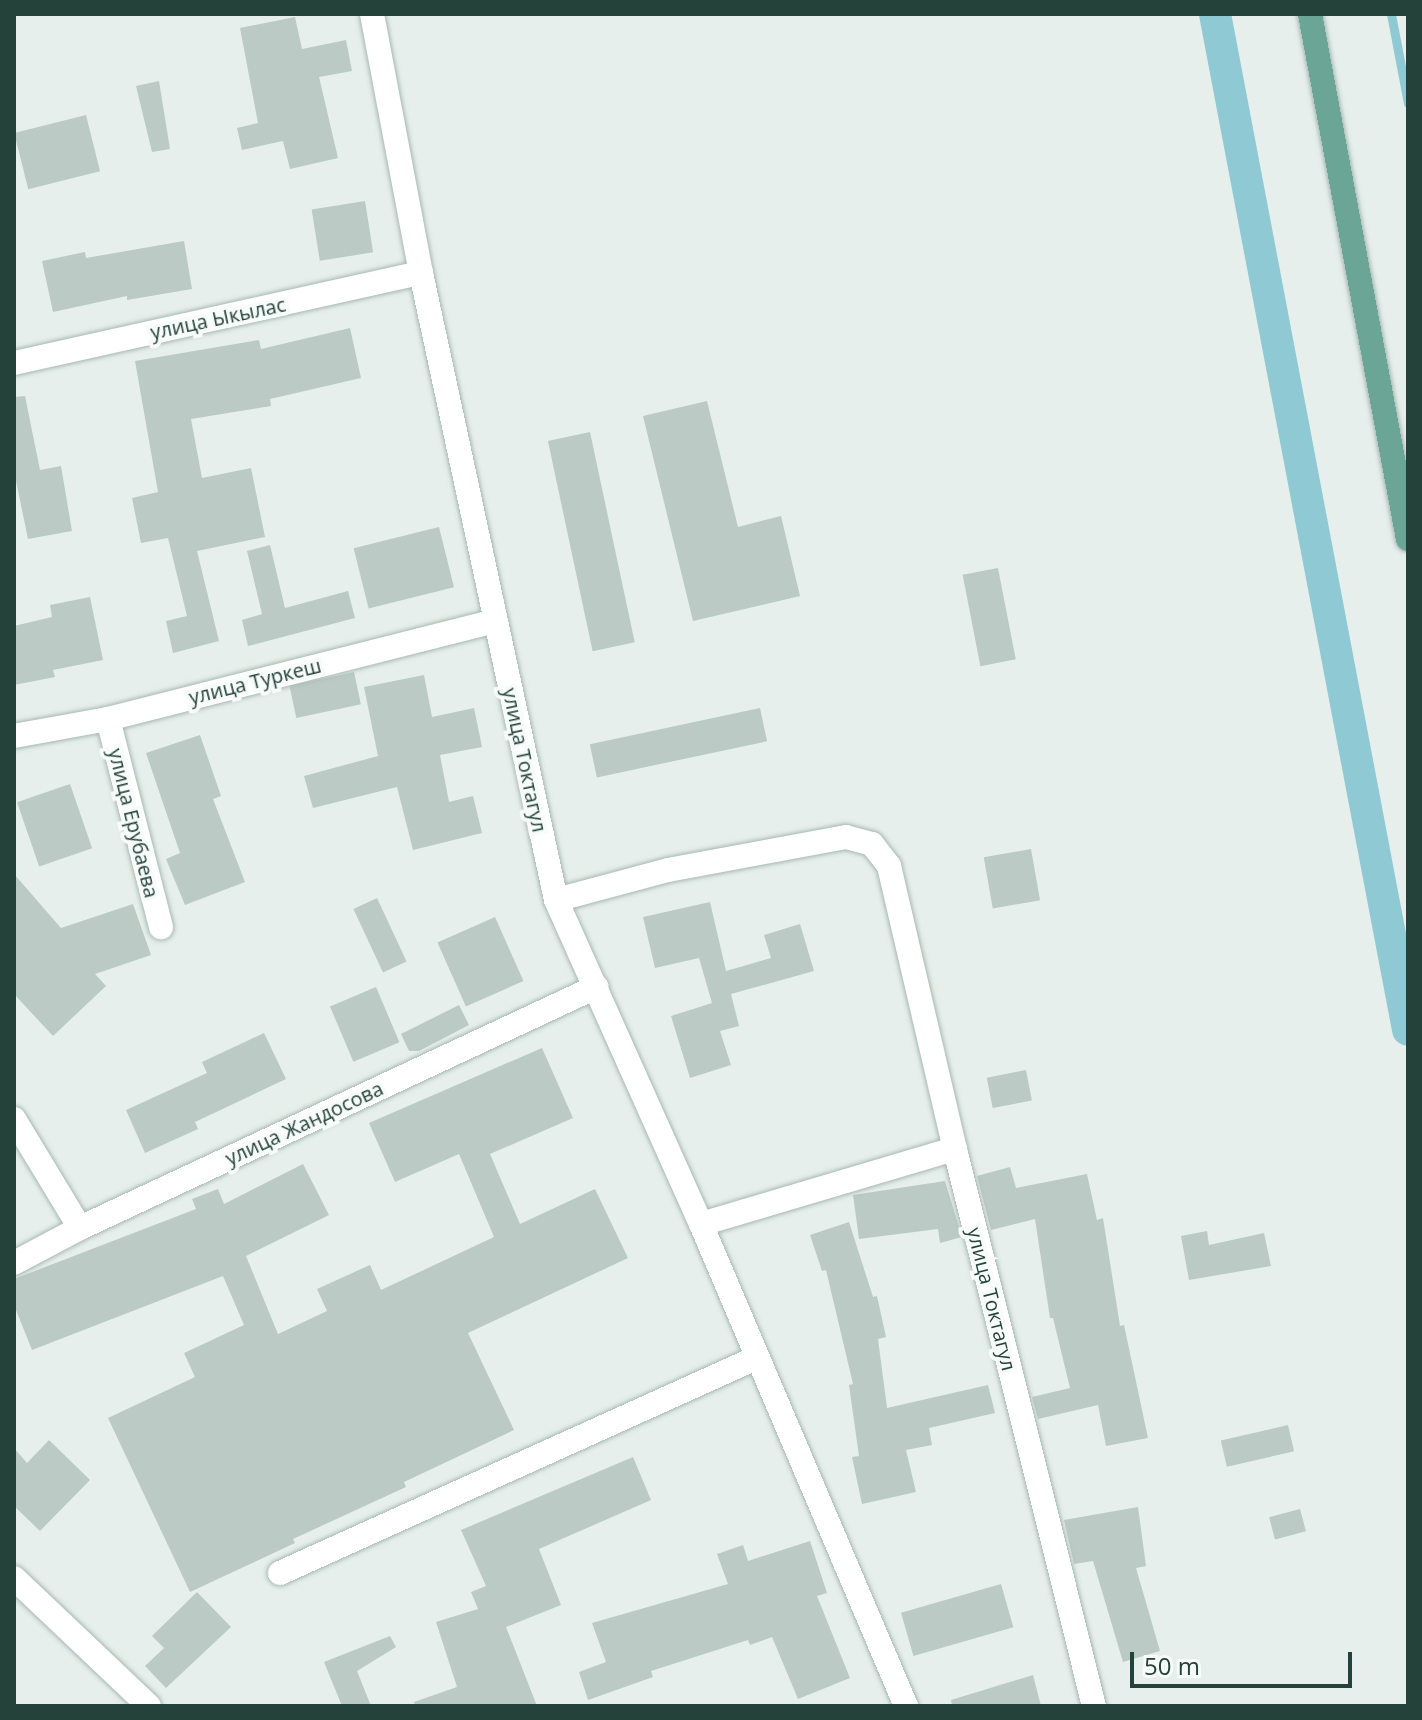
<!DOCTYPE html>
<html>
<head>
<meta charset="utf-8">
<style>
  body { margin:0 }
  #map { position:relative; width:1422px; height:1720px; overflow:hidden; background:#e6efeb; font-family:"Open Sans",sans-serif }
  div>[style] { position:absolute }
  .stream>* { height:9px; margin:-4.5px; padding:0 4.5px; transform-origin:4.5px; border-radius:4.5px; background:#8ec9d4 }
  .canal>* { height:32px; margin:-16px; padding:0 16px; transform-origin:16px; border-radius:16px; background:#8ec9d4 }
  .building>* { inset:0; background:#bbcac4; transform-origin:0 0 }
  .roads { filter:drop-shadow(0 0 2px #a8b8b2) drop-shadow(0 0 2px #a8b8b2) }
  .minor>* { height:24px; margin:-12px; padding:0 12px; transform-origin:12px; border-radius:12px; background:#fff }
  .major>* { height:24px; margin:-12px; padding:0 12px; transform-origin:12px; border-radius:12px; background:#6aa596 }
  span { translate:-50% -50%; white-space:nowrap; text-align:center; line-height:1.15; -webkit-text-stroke:8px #f7fbf9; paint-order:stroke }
  .street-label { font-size:20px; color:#24423a }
  .frame { position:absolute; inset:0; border:16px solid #24423a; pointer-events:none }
  .scale { position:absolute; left:1130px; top:1652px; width:222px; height:36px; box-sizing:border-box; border:4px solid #24423a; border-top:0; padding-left:10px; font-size:24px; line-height:28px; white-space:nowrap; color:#24423a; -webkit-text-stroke:6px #f7fbf9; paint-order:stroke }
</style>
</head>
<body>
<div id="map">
  <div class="stream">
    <div style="left:1391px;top:14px;width:91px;rotate:79.2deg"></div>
  </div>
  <div class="canal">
    <div style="left:1215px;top:14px;width:1034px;rotate:79.24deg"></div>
  </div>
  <div class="building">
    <div style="clip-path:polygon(295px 17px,302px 49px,346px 40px,352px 71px,319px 77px,338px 158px,290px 169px,283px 141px,242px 150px,237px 128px,258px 123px,240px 28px)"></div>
    <div style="clip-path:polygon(159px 81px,170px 149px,152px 152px,136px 86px)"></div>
    <div style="left:86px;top:115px;width:58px;height:74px;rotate:76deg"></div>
    <div style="left:365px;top:201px;width:52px;height:54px;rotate:81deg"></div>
    <div style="clip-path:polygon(184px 241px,192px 289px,127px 300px,127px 296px,53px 312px,42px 261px,85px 252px,86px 258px)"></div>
    <div style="clip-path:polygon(350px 328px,361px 378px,270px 399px,271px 406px,191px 419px,202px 478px,251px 468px,265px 537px,197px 551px,219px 641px,173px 653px,166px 621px,187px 616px,168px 538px,141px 543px,132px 498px,158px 492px,135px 361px,259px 340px,261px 349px)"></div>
    <div style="clip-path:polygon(25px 396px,40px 470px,61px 466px,72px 531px,28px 539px,14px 471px,14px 397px)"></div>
    <div style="clip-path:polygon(707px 401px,738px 527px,781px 516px,800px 596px,693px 621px,643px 416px)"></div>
    <div style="left:590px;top:432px;width:215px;height:43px;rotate:78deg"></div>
    <div style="left:439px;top:527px;width:62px;height:88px;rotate:76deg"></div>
    <div style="clip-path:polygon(270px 545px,285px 608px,348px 591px,355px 618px,248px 646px,242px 620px,262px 614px,247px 551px)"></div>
    <div style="left:998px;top:568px;width:93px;height:36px;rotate:79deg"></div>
    <div style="clip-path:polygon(90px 597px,103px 660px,53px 670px,55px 677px,14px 685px,14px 626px,52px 617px,50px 605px)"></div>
    <div style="left:354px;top:672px;width:33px;height:66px;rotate:78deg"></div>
    <div style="clip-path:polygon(424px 675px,432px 717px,474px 708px,482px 747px,440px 755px,449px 802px,473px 796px,482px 833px,413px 850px,397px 787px,313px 808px,304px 776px,378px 756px,364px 687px)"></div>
    <div style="left:760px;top:708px;width:34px;height:174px;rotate:78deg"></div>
    <div style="clip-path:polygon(200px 735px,221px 796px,213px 799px,245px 882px,185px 905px,166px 859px,180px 853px,146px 753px)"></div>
    <div style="left:70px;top:784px;width:68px;height:56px;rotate:71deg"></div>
    <div style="left:1031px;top:849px;width:52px;height:48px;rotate:80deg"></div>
    <div style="clip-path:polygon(14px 874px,61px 928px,133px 904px,151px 955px,95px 974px,106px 986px,53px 1036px,14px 994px)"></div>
    <div style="left:377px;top:898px;width:70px;height:26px;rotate:65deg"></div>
    <div style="clip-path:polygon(710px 902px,726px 971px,771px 958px,764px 935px,800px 924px,814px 971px,731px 994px,739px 1026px,720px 1031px,731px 1065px,690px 1078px,671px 1016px,712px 1003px,714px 1010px,699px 958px,655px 968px,643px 917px)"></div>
    <div style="left:495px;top:917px;width:70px;height:63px;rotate:66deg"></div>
    <div style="left:376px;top:987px;width:60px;height:50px;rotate:67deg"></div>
    <div style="clip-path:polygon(459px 1005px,469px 1025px,419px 1051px,409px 1051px,401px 1034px)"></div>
    <div style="clip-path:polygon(264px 1033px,286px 1079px,195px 1122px,198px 1129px,145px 1153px,126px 1110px,207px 1073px,202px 1062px)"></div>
    <div style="clip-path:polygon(542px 1048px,573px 1118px,490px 1154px,520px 1224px,595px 1189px,628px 1258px,468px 1333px,514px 1430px,404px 1482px,406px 1487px,293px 1539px,295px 1543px,190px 1592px,108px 1418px,195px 1377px,184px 1353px,244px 1325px,223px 1276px,32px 1350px,14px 1305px,14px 1279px,196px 1209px,192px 1199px,218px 1189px,224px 1204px,303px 1164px,329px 1215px,246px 1256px,278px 1334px,327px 1311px,317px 1289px,370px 1265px,381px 1290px,494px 1237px,459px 1154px,395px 1182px,369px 1123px)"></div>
    <div style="left:1026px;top:1070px;width:31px;height:40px;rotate:79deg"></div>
    <div style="clip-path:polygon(1010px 1167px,1016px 1188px,1087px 1174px,1097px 1220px,1103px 1218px,1120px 1326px,1124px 1325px,1148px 1438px,1106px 1446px,1098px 1405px,1038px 1419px,1032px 1397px,1070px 1388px,1053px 1318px,1050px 1318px,1035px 1219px,991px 1230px,977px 1176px)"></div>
    <div style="clip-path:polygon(945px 1181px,962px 1237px,940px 1243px,938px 1229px,859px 1239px,853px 1195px)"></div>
    <div style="clip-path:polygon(849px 1222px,873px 1297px,877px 1296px,886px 1337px,878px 1339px,887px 1408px,988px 1385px,995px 1413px,929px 1428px,932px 1445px,906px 1450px,916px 1492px,862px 1504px,852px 1457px,859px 1456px,849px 1385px,853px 1384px,826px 1270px,822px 1271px,810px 1235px)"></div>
    <div style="clip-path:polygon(1207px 1231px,1209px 1245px,1264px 1233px,1271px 1266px,1189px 1280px,1181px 1236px)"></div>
    <div style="left:1288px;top:1425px;width:27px;height:69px;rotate:77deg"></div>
    <div style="clip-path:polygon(49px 1440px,90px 1480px,40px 1531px,14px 1506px,14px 1448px,27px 1463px)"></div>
    <div style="clip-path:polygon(633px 1457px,651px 1500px,539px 1549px,561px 1605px,506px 1627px,537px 1706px,415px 1706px,414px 1702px,457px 1687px,436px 1622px,478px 1609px,471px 1592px,486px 1586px,461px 1530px)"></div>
    <div style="clip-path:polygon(1138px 1507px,1146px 1566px,1136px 1568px,1160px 1651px,1123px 1662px,1093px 1561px,1074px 1564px,1064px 1520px)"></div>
    <div style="left:1300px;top:1509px;width:23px;height:32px;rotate:75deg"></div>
    <div style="clip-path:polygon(810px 1541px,827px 1593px,817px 1596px,850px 1678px,798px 1699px,772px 1637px,750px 1645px,748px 1640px,651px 1671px,653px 1677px,588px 1700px,579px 1672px,606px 1662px,592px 1623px,728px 1584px,717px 1554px,743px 1545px,748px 1561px)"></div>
    <div style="left:1001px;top:1584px;width:45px;height:104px;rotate:74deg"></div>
    <div style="clip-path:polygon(197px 1592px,231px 1627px,166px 1688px,145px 1666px,164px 1648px,152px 1636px)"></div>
    <div style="clip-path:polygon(390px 1636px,396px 1647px,357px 1671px,371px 1706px,342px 1706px,324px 1662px)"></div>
    <div style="clip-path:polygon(1033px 1675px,1041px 1706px,952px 1706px,951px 1700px)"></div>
  </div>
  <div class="roads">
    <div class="minor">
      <div style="left:372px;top:14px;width:264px;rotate:79.3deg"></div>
      <div style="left:421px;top:273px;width:641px;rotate:77.85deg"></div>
      <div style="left:556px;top:900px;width:355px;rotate:65.9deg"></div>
      <div style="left:701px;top:1224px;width:524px;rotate:66.96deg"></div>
      <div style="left:14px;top:363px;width:417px;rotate:-12.5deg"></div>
      <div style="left:108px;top:719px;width:215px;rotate:75.7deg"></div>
      <div style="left:14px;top:736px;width:96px;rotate:-10.3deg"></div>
      <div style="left:108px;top:719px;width:399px;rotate:-14.2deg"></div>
      <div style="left:556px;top:900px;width:116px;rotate:-15deg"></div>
      <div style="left:668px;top:870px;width:181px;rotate:-10.5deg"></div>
      <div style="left:846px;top:837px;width:27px;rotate:15deg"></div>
      <div style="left:872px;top:844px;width:28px;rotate:52deg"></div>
      <div style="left:889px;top:866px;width:291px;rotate:76.9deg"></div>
      <div style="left:14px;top:1119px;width:127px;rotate:58.8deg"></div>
      <div style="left:701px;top:1224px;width:265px;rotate:-16.5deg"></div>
      <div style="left:955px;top:1149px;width:574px;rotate:75.99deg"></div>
      <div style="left:14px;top:1263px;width:75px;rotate:-27.9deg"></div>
      <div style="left:80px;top:1228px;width:570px;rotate:-25.04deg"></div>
      <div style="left:280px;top:1573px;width:522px;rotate:-24.31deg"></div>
      <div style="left:14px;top:1578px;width:186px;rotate:43.5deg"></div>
    </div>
    <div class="major">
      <div style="left:1310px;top:14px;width:534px;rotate:79.43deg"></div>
    </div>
  </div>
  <div class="street-label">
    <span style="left:218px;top:318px;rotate:-12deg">улица Ыкылас</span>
    <span style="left:255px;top:681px;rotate:-14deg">улица Туркеш</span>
    <span style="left:525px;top:760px;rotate:78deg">улица Токтагул</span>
    <span style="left:134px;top:823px;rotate:76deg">улица Ерубаева</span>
    <span style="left:304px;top:1123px;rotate:-25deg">улица Жандосова</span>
    <span style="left:992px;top:1299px;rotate:76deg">улица Токтагул</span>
  </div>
  <div class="frame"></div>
  <div class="scale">50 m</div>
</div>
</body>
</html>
